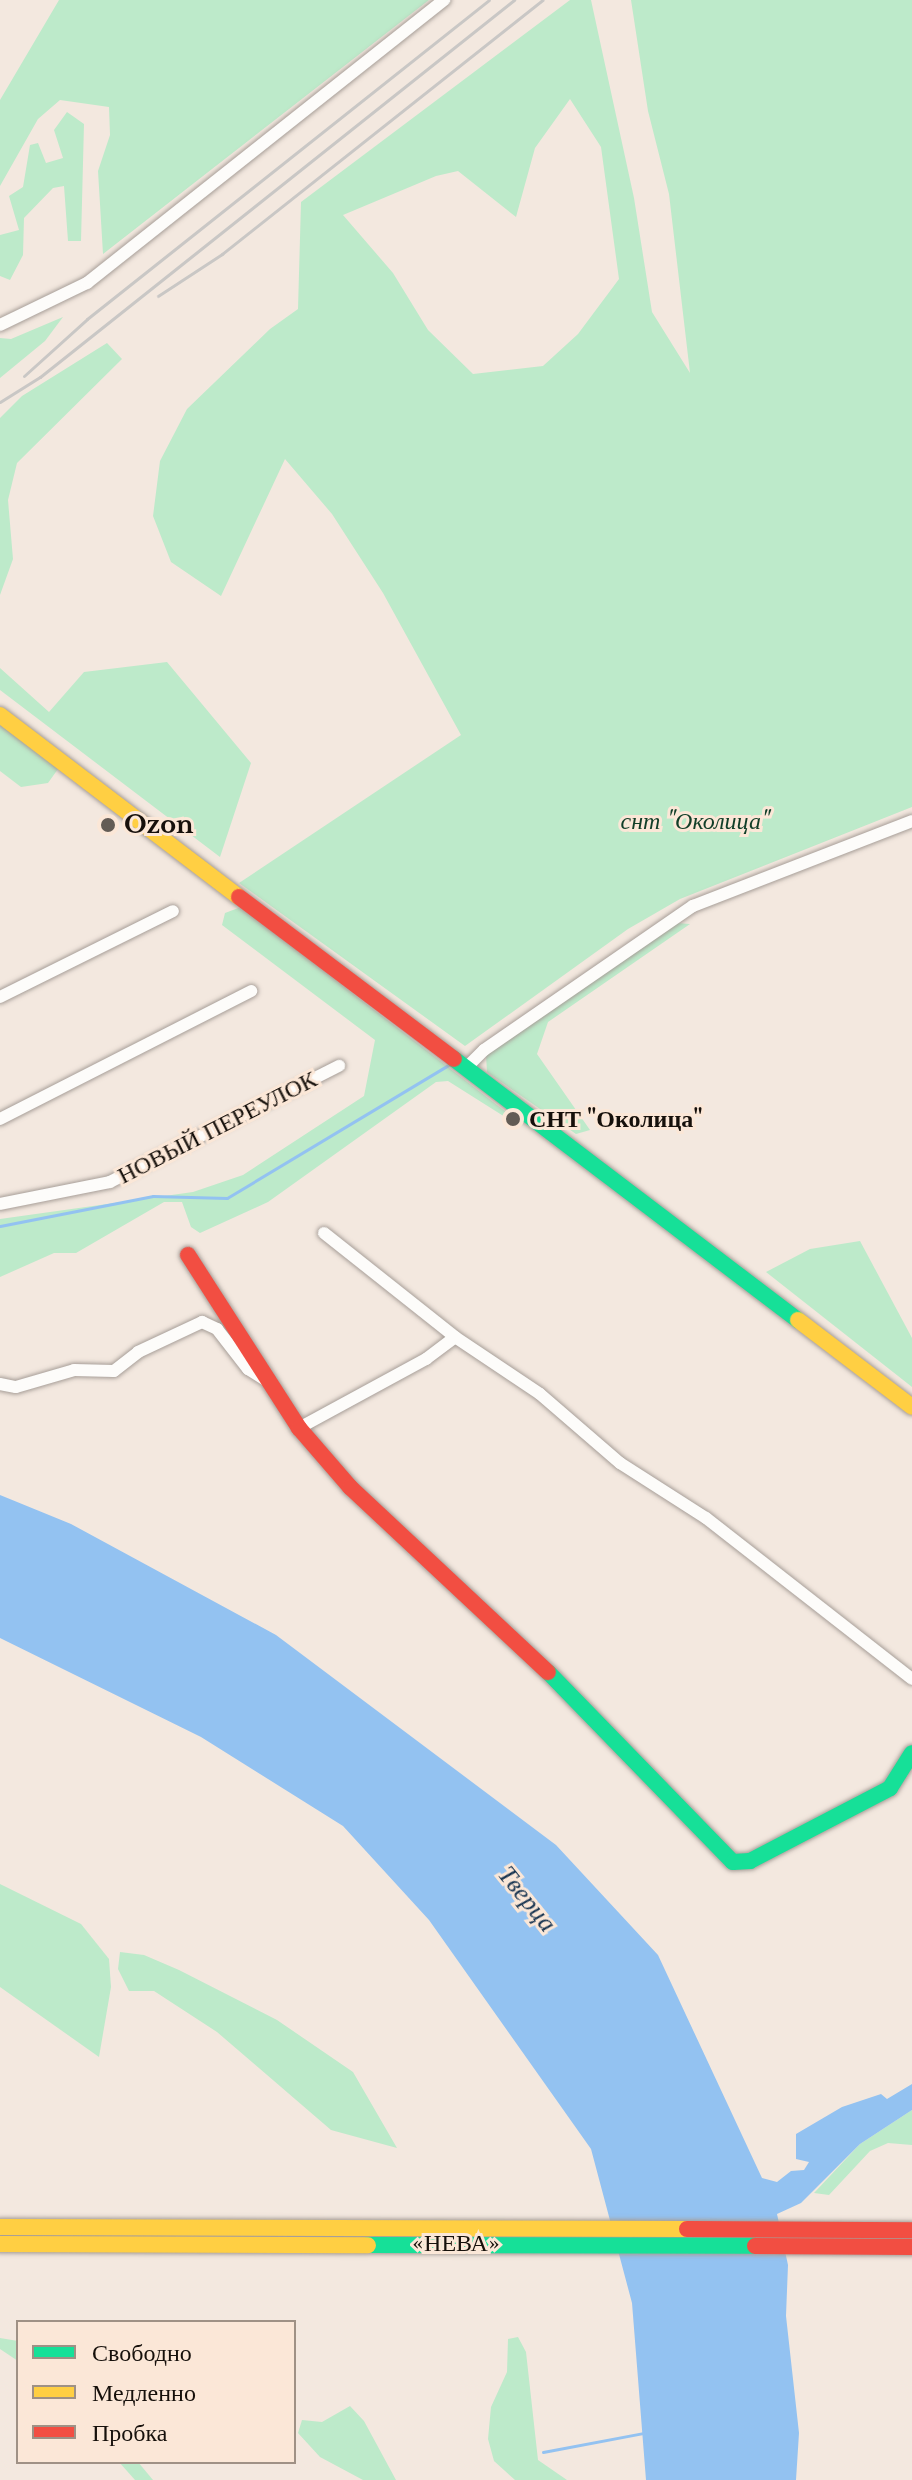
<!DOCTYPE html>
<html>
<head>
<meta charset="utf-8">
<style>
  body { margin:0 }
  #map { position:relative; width:912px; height:2480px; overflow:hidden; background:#f3e8df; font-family:"Libre Baskerville",serif }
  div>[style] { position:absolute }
  .green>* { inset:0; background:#bdeaca }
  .water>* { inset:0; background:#93c2f1 }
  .stream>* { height:3px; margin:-1.5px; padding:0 1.5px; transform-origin:1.5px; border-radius:1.5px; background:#93c2f1 }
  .roads { filter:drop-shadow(0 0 2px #a79e98) drop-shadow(0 0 2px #a79e98) }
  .street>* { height:12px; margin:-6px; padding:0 6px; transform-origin:6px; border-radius:6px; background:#fdfcfa }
  .fast>* { height:16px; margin:-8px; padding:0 8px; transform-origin:8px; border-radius:8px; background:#16e098 }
  .slow>* { height:16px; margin:-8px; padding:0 8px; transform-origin:8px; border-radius:8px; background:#ffcf43 }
  .jam>* { height:16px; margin:-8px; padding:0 8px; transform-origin:8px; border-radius:8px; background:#f24e42 }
  .rail>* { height:3px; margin:-1.5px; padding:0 1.5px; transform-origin:1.5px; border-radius:1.5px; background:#c9c7c5 }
  .dots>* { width:22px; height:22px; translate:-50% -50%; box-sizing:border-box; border:4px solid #fbe7d7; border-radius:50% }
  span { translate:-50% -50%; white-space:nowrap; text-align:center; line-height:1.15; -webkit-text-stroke:6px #fbe7d7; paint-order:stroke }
  .park-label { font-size:24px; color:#113e28; font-style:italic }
  .poi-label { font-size:24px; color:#16100b; font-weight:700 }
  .left { translate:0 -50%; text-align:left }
  .street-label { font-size:24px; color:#16100b }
  .water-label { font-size:26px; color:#163350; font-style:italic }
  .legend { position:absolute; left:16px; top:2320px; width:280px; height:144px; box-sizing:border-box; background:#fbe7d7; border:2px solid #9f9185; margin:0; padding:10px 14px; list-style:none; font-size:24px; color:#16100b }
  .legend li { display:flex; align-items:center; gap:16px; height:40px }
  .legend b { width:40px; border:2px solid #9f9185 }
</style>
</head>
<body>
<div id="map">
  <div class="green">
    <div style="clip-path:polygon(59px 0,429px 0,103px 254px,98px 171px,110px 135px,109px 107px,60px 100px,38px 119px,0 186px,0 100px)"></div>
    <div style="clip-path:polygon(evenodd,570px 0,591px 0,634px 198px,652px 312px,690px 373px,669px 194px,648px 111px,631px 0,912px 0,912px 807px,680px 899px,628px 929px,465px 1046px,239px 883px,461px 735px,383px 593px,332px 514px,285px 459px,221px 596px,171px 562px,153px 516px,160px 461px,187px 409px,270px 329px,298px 309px,301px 202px,570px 0,570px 99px,601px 147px,619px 279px,578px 334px,543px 366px,473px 374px,428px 330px,393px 273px,343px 215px,436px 176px,458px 171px,516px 217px,535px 148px,570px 99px)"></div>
    <div style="clip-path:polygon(67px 112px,84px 124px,81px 241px,68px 241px,64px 186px,53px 188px,24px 218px,23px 255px,10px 280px,0 276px,0 235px,19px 230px,9px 196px,23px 187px,30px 145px,38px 143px,46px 163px,63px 158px,54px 130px)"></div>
    <div style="clip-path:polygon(63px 317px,45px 341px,0 378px,0 338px,11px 339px)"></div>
    <div style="clip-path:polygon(107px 343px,122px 359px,17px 463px,8px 500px,13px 559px,0 595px,0 418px,22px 396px)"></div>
    <div style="clip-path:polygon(167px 662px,251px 763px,220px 857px,0 690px,0 668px,49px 712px,84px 672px)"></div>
    <div style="clip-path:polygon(0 725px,58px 769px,48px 783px,21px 787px,0 771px)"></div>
    <div style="clip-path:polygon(241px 907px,506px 1112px,505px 1117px,448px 1081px,436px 1082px,268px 1202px,200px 1233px,191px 1227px,182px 1202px,164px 1202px,76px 1253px,54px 1253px,0 1277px,0 1219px,193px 1192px,243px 1175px,364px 1096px,375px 1040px,222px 925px,225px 913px)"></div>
    <div style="clip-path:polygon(677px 923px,690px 924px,548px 1022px,537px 1054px,590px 1130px,576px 1134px,487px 1072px,486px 1055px)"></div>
    <div style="clip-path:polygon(860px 1241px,912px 1338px,912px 1387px,766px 1272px,810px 1249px)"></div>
    <div style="clip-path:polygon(0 1884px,81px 1924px,109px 1959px,111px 1987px,99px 2057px,0 1987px)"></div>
    <div style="clip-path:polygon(120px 1952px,144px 1955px,179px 1970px,277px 2020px,353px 2072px,397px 2148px,331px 2130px,217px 2032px,154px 1991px,129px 1991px,118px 1969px)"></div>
    <div style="clip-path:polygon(912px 2110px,912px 2145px,888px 2143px,870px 2151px,829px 2195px,814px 2193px,860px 2144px)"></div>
    <div style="clip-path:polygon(518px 2337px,526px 2352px,538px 2460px,567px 2480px,515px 2480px,494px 2461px,488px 2439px,491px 2407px,507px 2372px,508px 2339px)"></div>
    <div style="clip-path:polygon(0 2338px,18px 2341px,18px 2361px,0 2349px)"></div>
    <div style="clip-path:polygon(350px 2406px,364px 2421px,396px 2480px,363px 2480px,320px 2457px,298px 2433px,302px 2420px,322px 2422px)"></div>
    <div style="clip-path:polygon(119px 2462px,138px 2462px,153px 2480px,135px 2480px)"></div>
  </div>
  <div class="water">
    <div style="clip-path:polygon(0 1495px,71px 1524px,276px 1635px,556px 1845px,658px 1955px,762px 2178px,777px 2182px,791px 2171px,804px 2170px,809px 2162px,796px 2159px,796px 2134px,842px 2107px,881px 2094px,887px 2099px,912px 2084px,912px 2110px,860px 2144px,801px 2203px,777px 2214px,788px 2265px,786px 2316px,799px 2433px,796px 2480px,646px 2480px,632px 2303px,591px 2149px,429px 1920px,343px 1826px,201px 1737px,0 1638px)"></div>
  </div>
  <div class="stream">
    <div style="left:0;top:1226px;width:156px;rotate:-11.1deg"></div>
    <div style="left:153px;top:1196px;width:74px;rotate:1.5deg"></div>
    <div style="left:227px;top:1198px;width:260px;rotate:-31deg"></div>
    <div style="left:543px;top:2452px;width:103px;rotate:-10.7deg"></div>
  </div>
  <div class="roads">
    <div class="street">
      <div style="left:0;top:325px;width:97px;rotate:-25.8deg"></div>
      <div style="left:87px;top:283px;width:456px;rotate:-38.4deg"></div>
      <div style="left:0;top:997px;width:193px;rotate:-26.4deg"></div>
      <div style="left:467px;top:1067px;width:24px;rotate:-45deg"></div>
      <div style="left:484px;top:1050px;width:254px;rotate:-34.6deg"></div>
      <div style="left:693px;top:906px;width:235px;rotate:-21.2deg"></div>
      <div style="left:0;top:1119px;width:282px;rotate:-27deg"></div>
      <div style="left:0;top:1204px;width:112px;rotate:-11.3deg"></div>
      <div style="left:110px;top:1182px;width:257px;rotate:-26.9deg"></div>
      <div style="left:324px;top:1233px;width:167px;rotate:38.4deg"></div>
      <div style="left:455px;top:1337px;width:102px;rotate:33.8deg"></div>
      <div style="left:540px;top:1394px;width:106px;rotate:40.8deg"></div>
      <div style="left:620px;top:1463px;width:102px;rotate:32.6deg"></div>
      <div style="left:706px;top:1518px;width:261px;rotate:38deg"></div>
      <div style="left:0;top:1384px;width:16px;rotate:11deg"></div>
      <div style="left:16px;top:1387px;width:60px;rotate:-16.3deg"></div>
      <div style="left:74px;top:1370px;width:40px;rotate:1.4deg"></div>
      <div style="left:114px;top:1371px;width:31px;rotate:-38deg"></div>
      <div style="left:138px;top:1352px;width:71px;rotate:-25.1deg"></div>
      <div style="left:202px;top:1322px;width:17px;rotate:25deg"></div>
      <div style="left:217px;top:1329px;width:51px;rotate:52.2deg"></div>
      <div style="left:248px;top:1369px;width:22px;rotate:32deg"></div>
      <div style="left:299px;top:1428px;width:145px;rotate:-28.5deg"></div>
      <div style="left:426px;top:1359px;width:36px;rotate:-37deg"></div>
    </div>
    <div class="fast">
      <div style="left:454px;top:1059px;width:432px;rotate:37.2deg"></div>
      <div style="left:548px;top:1672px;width:265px;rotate:45.8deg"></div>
      <div style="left:733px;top:1862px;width:17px;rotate:-3deg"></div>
      <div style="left:750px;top:1861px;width:158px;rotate:-27.5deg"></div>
      <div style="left:890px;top:1788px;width:41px;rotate:-57.8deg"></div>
      <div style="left:368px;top:2245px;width:387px;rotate:0.1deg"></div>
    </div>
    <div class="slow">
      <div style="left:0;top:715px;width:300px;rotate:37.3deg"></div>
      <div style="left:798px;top:1320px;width:143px;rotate:37.3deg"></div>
      <div style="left:0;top:2227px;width:687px;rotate:0.17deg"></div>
      <div style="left:0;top:2244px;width:368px;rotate:0.2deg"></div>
    </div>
    <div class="jam">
      <div style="left:239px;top:897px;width:269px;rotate:37deg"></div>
      <div style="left:188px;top:1255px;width:206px;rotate:57.3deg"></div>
      <div style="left:299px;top:1428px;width:78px;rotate:49.2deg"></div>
      <div style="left:350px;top:1487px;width:271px;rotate:43.1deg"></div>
      <div style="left:687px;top:2229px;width:225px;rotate:0.3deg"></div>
      <div style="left:755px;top:2246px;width:157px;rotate:0.4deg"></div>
    </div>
  </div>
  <div class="rail">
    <div style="left:158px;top:296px;width:77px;rotate:-33.3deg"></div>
    <div style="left:222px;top:254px;width:409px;rotate:-38.4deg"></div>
    <div style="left:24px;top:376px;width:85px;rotate:-42.1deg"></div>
    <div style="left:87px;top:319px;width:513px;rotate:-38.43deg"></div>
    <div style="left:0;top:402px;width:47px;rotate:-32deg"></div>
    <div style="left:40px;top:377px;width:606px;rotate:-38.5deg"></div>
  </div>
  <div class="dots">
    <div style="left:108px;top:825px;background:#635c55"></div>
    <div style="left:513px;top:1119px;background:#635c55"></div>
  </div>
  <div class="park-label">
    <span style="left:695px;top:821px">снт "Околица"</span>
  </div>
  <div class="poi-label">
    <span class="left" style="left:124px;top:825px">Ozon</span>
    <span class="left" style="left:529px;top:1119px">СНТ "Околица"</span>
  </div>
  <div class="street-label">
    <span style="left:217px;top:1127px;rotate:-27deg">НОВЫЙ ПЕРЕУЛОК</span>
    <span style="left:456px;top:2243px">«НЕВА»</span>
  </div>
  <div class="water-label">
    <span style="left:527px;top:1899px;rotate:51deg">Тверца</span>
  </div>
  <ul class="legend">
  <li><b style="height:10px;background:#16e098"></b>Свободно</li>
  <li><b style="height:10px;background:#ffcf43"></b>Медленно</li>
  <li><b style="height:10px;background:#f24e42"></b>Пробка</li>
  </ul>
</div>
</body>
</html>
